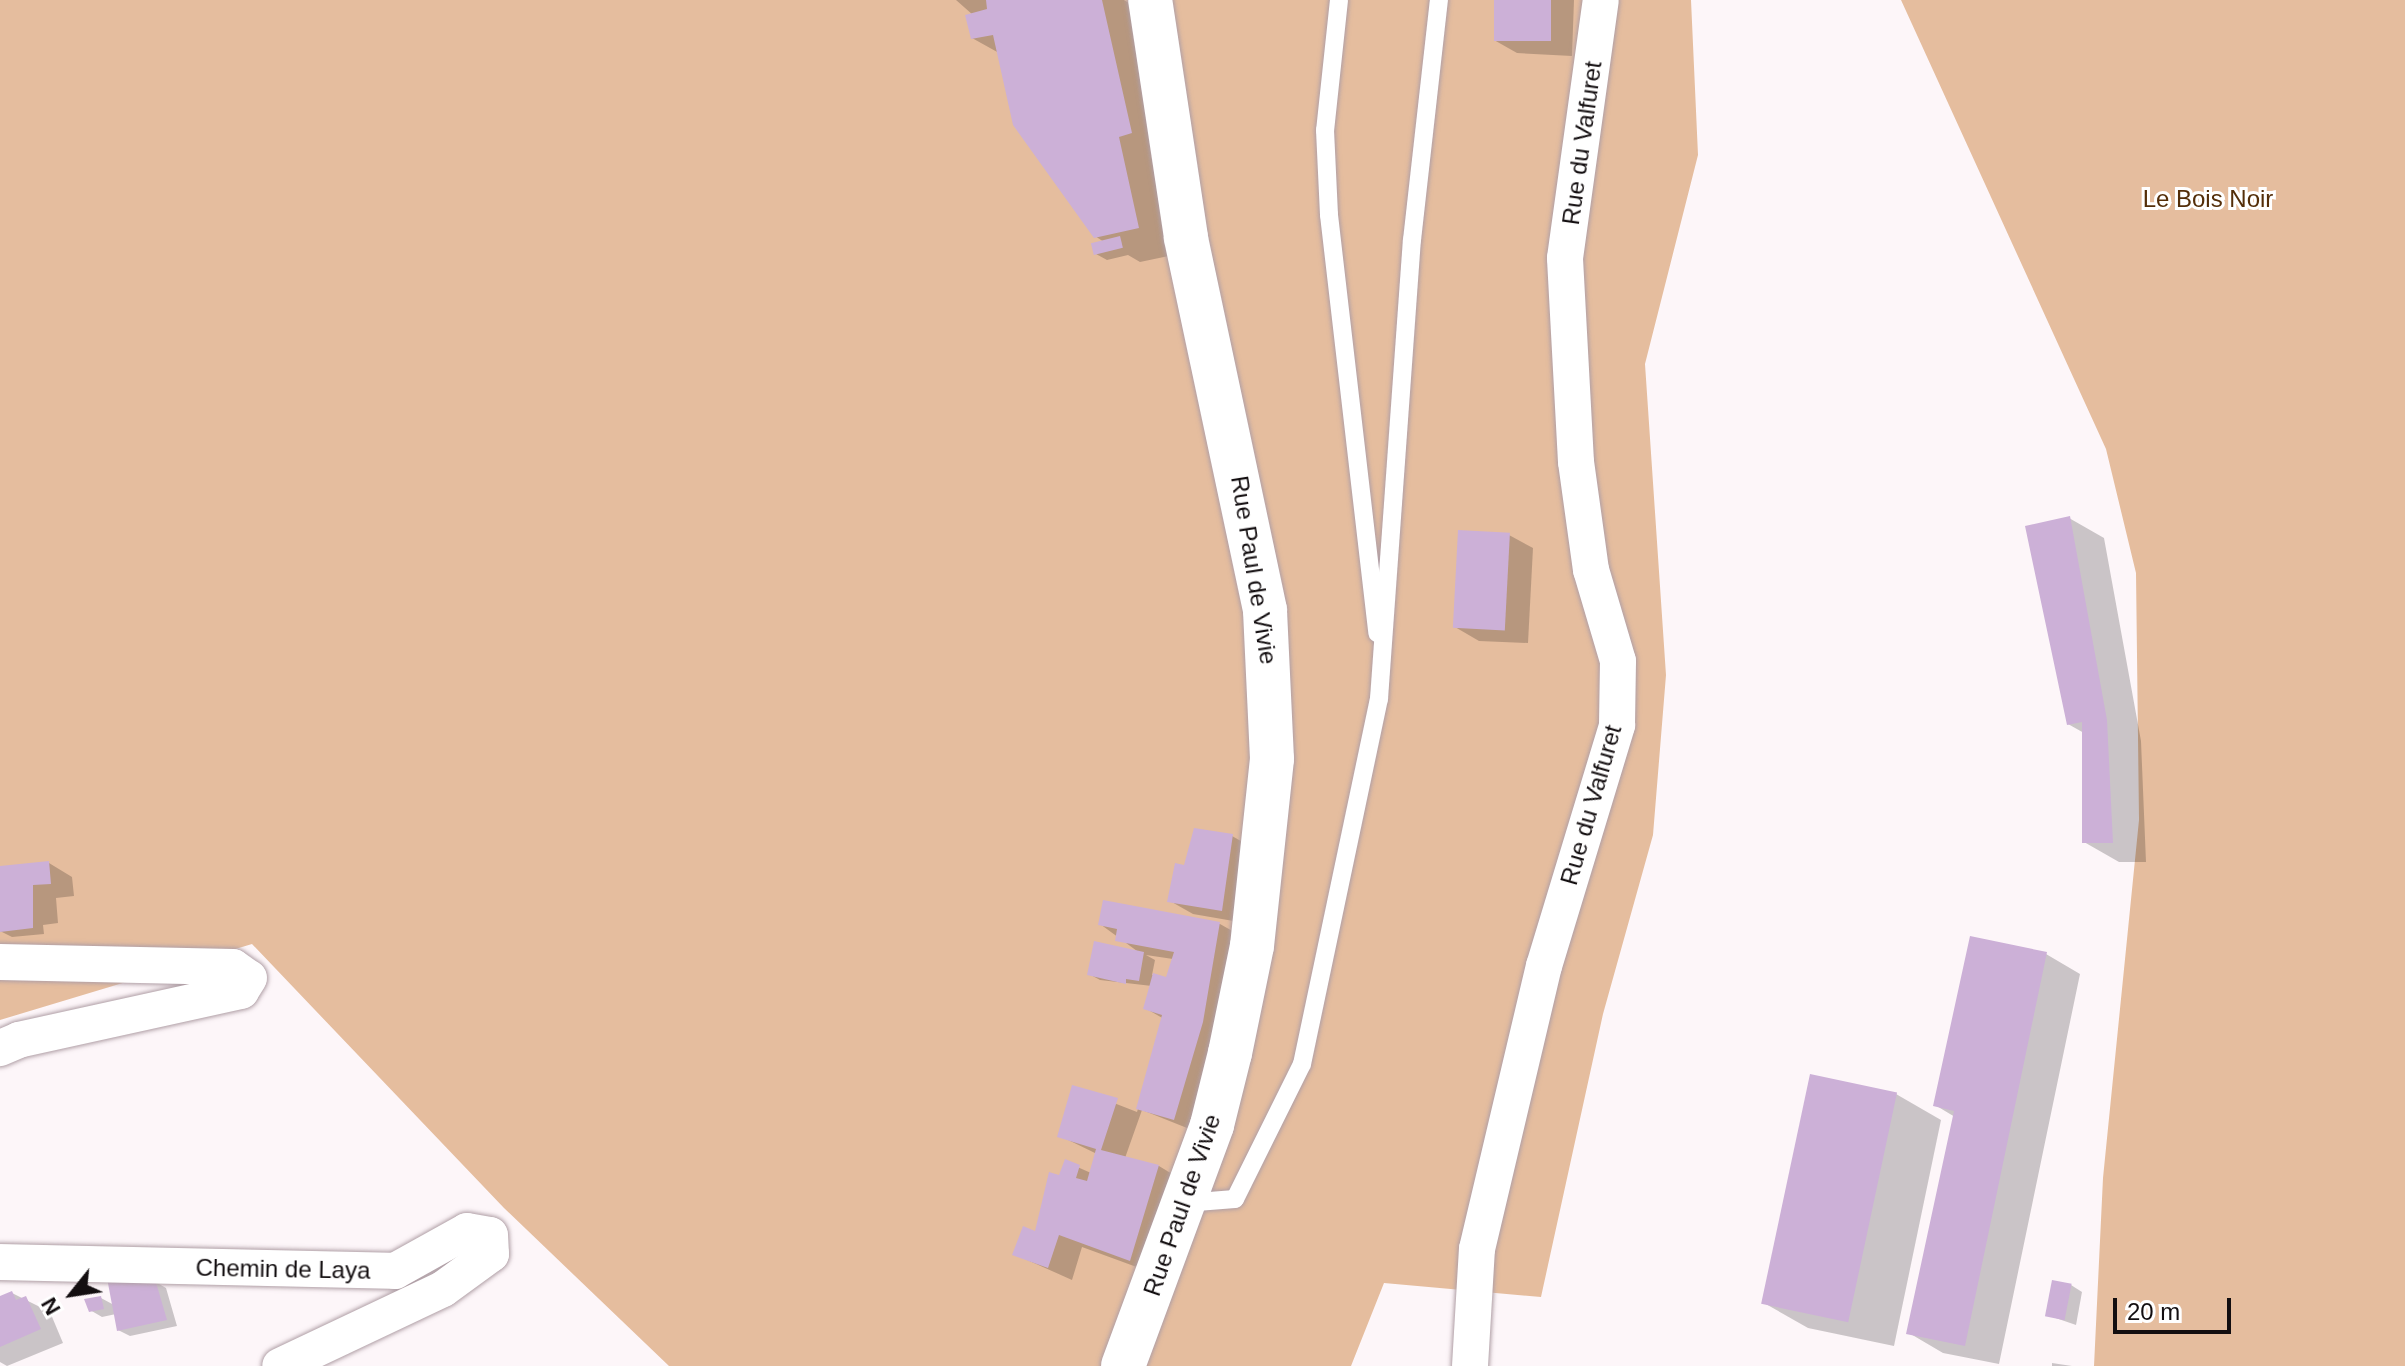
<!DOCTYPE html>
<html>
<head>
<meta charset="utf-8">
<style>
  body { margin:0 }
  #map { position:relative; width:2405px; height:1366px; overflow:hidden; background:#fdf6f9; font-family:Arial,sans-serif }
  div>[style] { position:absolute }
  .forest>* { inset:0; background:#e5bd9e }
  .shadow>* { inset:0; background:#0003 }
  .building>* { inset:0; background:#ccb0d7; transform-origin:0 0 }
  .roads { filter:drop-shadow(0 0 2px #b09fa6) drop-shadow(0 0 2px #b09fa6) }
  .service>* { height:18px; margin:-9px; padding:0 9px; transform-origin:9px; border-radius:9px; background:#fff }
  .minor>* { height:36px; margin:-18px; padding:0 18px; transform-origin:18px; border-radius:18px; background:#fff }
  .primary>* { height:44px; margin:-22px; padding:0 22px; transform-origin:22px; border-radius:22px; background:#fff }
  span { translate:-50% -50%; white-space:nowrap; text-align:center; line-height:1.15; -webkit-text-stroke:6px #fff; paint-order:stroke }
  .street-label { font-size:24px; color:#130e10 }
  .park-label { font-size:24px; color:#542e09 }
  .north { position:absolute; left:32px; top:1254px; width:80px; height:80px; -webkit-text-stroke:6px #fff; paint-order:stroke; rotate:240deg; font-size:22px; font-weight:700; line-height:32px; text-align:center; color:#130e10 }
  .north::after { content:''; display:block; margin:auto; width:28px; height:36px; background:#130e10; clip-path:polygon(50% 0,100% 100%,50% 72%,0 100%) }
  .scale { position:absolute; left:2113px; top:1298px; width:118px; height:36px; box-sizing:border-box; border:4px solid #130e10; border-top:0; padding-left:10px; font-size:24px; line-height:28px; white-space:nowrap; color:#130e10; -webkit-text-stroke:6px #fff; paint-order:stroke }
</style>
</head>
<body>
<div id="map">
  <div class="forest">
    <div style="clip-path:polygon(0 0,1691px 0,1698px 155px,1645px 364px,1666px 675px,1653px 835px,1603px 1014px,1541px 1297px,1384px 1283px,1351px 1366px,669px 1366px,504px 1208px,252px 944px,0 1020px)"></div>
    <div style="clip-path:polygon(1901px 0,2405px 0,2405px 1366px,2094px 1366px,2103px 1178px,2139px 820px,2136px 573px,2106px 449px)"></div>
  </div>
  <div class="shadow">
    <div style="clip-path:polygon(956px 0,1124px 0,1142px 11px,1183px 253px,1140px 262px,1128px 255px,1107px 260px,1096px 254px,1104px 242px,1095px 236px,999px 53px,972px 38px,973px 15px)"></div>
    <div style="clip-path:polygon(1496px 0,1574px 0,1572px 56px,1517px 53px,1494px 40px)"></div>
    <div style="clip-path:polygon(2069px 518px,2104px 538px,2141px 741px,2146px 862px,2119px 862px,2084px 842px,2084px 733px,2068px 724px)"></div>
    <div style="clip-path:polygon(1509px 535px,1533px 548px,1528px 643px,1479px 641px,1455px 627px)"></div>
    <div style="clip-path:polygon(1232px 836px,1255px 849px,1245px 923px,1193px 914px,1170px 901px,1185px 867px)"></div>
    <div style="clip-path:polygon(49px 863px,72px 877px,74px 896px,56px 898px,58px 923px,43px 925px,44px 934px,12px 937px,0 931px,0 868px)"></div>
    <div style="clip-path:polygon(evenodd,1100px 924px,1220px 924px,1243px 937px,1197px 1132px,1142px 1110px,1125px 1158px,1159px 1166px,1182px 1180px,1153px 1273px,1082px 1247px,1072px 1280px,1014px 1254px,1037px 1234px,1066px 1162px,1091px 1173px,1097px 1154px,1060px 1136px,1073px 1087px,1137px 1112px,1164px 1019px,1145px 1008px,1152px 986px,1100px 980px,1089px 974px,1137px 951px,1100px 924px,1146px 955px,1173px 959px,1167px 980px,1152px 975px,1155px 960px,1146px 955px)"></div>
    <div style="clip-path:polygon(2046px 954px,2080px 974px,1999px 1364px,1943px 1353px,1909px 1333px,1955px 1117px,1935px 1105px)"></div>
    <div style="clip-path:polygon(1896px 1094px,1941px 1120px,1894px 1346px,1808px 1328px,1764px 1303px)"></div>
    <div style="clip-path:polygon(154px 1281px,166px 1288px,177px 1326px,130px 1336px,118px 1330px,116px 1314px,102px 1317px,90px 1310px,101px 1298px,114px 1305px)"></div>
    <div style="clip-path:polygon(2071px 1285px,2082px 1292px,2076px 1325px,2047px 1315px)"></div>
    <div style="clip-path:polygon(12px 1293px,50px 1312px,63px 1343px,7px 1366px,0 1362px,0 1299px)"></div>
    <div style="clip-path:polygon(2052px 1363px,2072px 1366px,2052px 1366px)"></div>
  </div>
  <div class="building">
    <div style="clip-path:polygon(986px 0,1102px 0,1132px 133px,1119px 137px,1139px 228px,1094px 238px,1013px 125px,993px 35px,971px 39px,965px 15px,987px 9px)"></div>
    <div style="left:1494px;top:0;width:57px;height:41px"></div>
    <div style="left:1120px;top:236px;width:12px;height:30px;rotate:76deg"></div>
    <div style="clip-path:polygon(2070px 516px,2107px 720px,2113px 843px,2082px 843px,2082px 722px,2067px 725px,2025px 526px)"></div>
    <div style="left:1458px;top:530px;width:52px;height:98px;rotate:3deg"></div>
    <div style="clip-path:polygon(1194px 828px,1233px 834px,1222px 911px,1167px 902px,1175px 863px,1184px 865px)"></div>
    <div style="clip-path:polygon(49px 861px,51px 884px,33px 885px,33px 928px,0 932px,0 866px)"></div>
    <div style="clip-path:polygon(1103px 900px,1220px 922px,1203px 1022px,1174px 1120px,1136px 1109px,1162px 1015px,1143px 1009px,1153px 973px,1166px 977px,1174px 952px,1115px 941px,1117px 929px,1098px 925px)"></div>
    <div style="clip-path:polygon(1970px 936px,2047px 952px,1965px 1346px,1906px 1334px,1954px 1111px,1933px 1106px)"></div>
    <div style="clip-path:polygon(1094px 941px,1144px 952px,1139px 981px,1126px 979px,1126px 984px,1087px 975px)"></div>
    <div style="left:1810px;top:1074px;width:89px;height:235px;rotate:12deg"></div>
    <div style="clip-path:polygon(1072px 1085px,1118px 1098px,1101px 1150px,1159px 1165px,1130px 1261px,1059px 1235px,1048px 1268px,1012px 1255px,1023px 1226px,1035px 1231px,1049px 1172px,1059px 1175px,1065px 1159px,1080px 1165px,1076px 1178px,1087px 1181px,1096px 1149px,1057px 1137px)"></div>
    <div style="clip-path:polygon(107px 1278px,155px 1279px,167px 1320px,117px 1331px)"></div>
    <div style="left:2052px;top:1280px;width:20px;height:37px;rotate:11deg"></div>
    <div style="clip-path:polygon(12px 1291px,16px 1300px,26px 1296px,41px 1329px,0 1347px,0 1296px)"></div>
    <div style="clip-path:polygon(101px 1296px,104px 1309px,89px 1312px,84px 1299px)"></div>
  </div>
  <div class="roads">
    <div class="service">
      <div style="left:1339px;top:0;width:131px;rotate:96.1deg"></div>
      <div style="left:1325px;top:130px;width:85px;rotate:87.3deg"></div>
      <div style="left:1329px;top:215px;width:421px;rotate:83.4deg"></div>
      <div style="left:1184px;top:1203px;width:51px;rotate:-4.5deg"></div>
      <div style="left:1235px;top:1199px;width:151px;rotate:-63.6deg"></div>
      <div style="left:1302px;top:1064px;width:373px;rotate:-78.1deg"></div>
      <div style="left:1379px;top:699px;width:460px;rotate:-85.9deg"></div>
      <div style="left:1412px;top:240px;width:242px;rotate:-83.6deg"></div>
    </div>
    <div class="minor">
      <div style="left:0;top:962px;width:233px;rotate:1.2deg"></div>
      <div style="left:233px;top:967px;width:19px;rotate:35deg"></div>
      <div style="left:249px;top:978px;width:15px;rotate:122deg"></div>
      <div style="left:241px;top:991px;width:227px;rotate:167.6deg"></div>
      <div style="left:19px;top:1040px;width:21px;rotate:157deg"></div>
      <div style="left:0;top:1262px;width:395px;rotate:1.3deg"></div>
      <div style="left:395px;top:1271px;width:82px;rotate:-29.1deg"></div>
      <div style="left:467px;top:1231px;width:23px;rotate:10deg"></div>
      <div style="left:490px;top:1235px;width:19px;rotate:87deg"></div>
      <div style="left:491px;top:1254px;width:59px;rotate:143.9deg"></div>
      <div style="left:443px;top:1289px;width:180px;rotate:154.7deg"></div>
      <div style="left:1470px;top:1366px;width:117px;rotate:-86.6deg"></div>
      <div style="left:1477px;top:1249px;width:291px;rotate:-76.7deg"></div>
      <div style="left:1544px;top:966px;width:252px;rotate:-73.1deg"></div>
      <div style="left:1617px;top:725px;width:64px;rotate:-89.1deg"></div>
      <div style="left:1618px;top:661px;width:95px;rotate:-106.5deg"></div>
      <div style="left:1591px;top:570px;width:109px;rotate:-97.9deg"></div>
      <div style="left:1576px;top:462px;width:204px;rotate:-93.1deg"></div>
      <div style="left:1565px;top:258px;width:260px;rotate:-82.1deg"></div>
    </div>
    <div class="primary">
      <div style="left:1123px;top:1366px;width:257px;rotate:-69.7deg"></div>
      <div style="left:1212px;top:1125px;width:74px;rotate:-76deg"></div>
      <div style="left:1230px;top:1053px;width:109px;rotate:-78.4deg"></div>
      <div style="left:1252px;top:946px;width:188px;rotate:-83.9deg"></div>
      <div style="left:1272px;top:759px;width:149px;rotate:-92.7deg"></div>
      <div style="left:1265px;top:610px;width:381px;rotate:-102deg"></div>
      <div style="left:1186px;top:237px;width:240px;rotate:-98.6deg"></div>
    </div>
  </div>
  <div class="street-label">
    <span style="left:1582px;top:143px;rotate:-82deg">Rue du Valfuret</span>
    <span style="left:1254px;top:570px;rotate:81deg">Rue Paul de Vivie</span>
    <span style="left:1591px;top:805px;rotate:-74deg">Rue du Valfuret</span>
    <span style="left:1182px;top:1205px;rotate:-71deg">Rue Paul de Vivie</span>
    <span style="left:283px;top:1269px;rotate:1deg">Chemin de Laya</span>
  </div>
  <div class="park-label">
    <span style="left:2208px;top:199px">Le Bois Noir</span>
  </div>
  <div class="north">N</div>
  <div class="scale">20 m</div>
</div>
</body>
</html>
